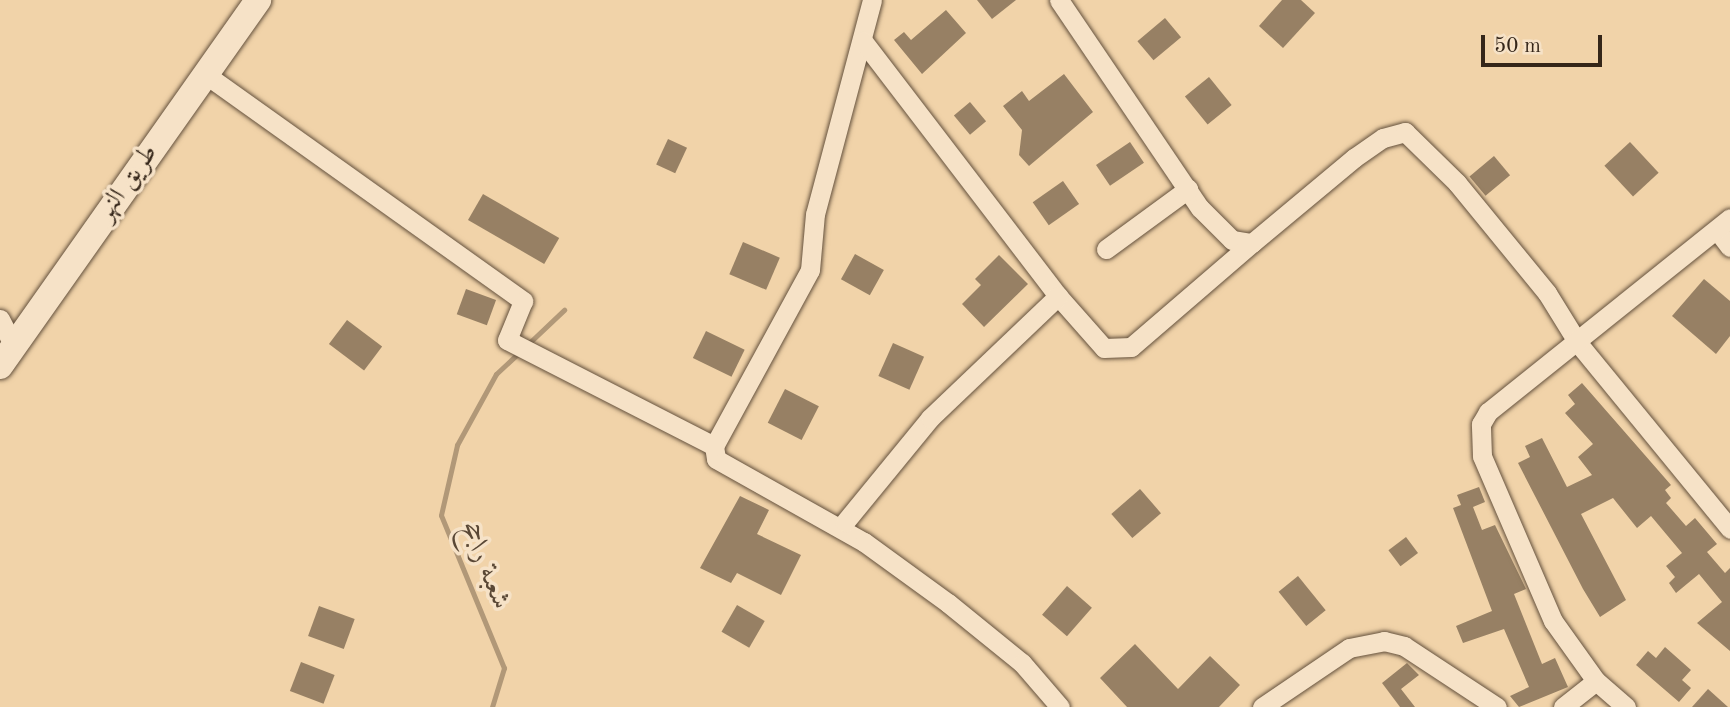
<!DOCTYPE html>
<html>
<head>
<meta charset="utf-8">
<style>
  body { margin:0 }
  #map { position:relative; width:1730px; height:707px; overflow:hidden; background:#f1d3a9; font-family:"Old Standard TT",Amiri,serif }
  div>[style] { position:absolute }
  .stream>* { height:5px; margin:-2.5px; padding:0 2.5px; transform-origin:2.5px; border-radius:2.5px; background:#b19878 }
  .building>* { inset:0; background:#978064; transform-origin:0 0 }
  .roads { filter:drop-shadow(0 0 2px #64513d) drop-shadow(0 0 2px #64513d) }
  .minor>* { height:19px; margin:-9.5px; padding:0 9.5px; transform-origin:9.5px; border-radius:9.5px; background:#f6e2c7 }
  .secondary>* { height:26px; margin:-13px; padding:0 13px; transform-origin:13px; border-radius:13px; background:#f6e2c7 }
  span { translate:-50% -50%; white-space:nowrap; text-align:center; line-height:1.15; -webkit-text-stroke:7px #f6e2c7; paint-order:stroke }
  .street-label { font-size:26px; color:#352619 }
  .water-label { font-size:28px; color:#5a4836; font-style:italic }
  .scale { position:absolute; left:1481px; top:35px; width:121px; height:32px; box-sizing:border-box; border:4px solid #352619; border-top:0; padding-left:9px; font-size:21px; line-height:24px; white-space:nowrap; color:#352619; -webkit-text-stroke:5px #f6e2c7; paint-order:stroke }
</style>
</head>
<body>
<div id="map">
  <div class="stream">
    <div style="left:528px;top:344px;width:50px;rotate:-43.4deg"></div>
    <div style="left:492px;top:707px;width:41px;rotate:-72.9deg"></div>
    <div style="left:504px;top:668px;width:165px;rotate:-112.4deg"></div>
    <div style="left:441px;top:515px;width:72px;rotate:-77.1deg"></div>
    <div style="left:457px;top:445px;width:81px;rotate:-61.2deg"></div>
    <div style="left:496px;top:374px;width:34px;rotate:-43deg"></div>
  </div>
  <div class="building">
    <div style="clip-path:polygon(977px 0,1016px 0,992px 19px)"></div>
    <div style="clip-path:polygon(1282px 0,1301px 0,1315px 13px,1283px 48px,1259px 26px)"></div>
    <div style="clip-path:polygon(946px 10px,966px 33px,922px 74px,894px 40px,904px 32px,911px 40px)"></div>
    <div style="left:1165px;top:18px;width:25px;height:36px;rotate:50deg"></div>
    <div style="clip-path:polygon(1064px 74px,1093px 112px,1029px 166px,1019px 155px,1022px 130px,1003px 106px,1022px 91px,1029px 101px)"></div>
    <div style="left:1209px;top:77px;width:36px;height:31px;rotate:51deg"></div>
    <div style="left:970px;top:102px;width:25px;height:21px;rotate:50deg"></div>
    <div style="left:668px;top:139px;width:21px;height:28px;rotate:25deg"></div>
    <div style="left:1130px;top:142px;width:25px;height:41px;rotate:56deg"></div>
    <div style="left:1630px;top:142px;width:42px;height:35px;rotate:47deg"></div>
    <div style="left:1494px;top:156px;width:25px;height:32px;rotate:50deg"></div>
    <div style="left:1063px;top:181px;width:28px;height:37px;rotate:55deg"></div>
    <div style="left:483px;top:194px;width:88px;height:30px;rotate:30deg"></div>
    <div style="left:743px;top:242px;width:40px;height:35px;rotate:23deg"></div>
    <div style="left:855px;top:254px;width:33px;height:29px;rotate:29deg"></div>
    <div style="clip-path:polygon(999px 255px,1028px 284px,984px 327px,962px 304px,981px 285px,975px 279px)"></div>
    <div style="clip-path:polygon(1704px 279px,1730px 301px,1730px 336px,1716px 354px,1672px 316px)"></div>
    <div style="left:466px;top:289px;width:32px;height:27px;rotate:20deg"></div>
    <div style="left:347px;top:320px;width:44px;height:30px;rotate:37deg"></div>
    <div style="left:706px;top:331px;width:43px;height:30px;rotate:26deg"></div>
    <div style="left:893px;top:343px;width:34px;height:36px;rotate:24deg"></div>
    <div style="clip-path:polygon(1582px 383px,1671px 485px,1665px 490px,1671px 498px,1666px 503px,1686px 526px,1695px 518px,1717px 544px,1707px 552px,1725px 573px,1730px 568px,1730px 651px,1697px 623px,1722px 602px,1699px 574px,1676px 593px,1669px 583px,1675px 577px,1666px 566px,1682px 553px,1651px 516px,1637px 528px,1613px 498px,1581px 514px,1626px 600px,1600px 617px,1583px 589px,1518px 463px,1530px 457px,1525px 446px,1542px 438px,1567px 487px,1592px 475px,1578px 457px,1593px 444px,1565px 413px,1575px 404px,1568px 395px)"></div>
    <div style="left:785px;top:389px;width:38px;height:38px;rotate:27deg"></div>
    <div style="clip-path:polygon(1479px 487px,1485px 502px,1473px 507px,1482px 530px,1495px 525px,1526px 589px,1514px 594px,1542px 664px,1555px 658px,1568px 687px,1519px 707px,1510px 696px,1529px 687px,1504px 629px,1463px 643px,1456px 626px,1492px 611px,1453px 508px,1461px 505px,1457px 495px)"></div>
    <div style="left:1140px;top:489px;width:32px;height:38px;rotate:49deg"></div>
    <div style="clip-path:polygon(740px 496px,769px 510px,757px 534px,801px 555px,781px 595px,737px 573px,731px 583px,700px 568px)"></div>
    <div style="left:1406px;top:537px;width:20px;height:22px;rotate:53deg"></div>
    <div style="left:1298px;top:576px;width:44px;height:25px;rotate:51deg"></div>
    <div style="left:1067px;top:586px;width:33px;height:38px;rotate:41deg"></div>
    <div style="left:737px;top:605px;width:32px;height:31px;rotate:30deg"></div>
    <div style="left:319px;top:606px;width:38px;height:32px;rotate:20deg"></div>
    <div style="clip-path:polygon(1135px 644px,1178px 689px,1210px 656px,1240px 685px,1219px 707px,1127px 707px,1100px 678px)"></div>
    <div style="clip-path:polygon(1665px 647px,1691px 670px,1682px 680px,1691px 688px,1679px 702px,1636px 665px,1648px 651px,1656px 658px)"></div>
    <div style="left:301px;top:662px;width:36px;height:31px;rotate:21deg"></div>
    <div style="clip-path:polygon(1407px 663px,1419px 675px,1401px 689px,1415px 707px,1400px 707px,1382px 683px)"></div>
    <div style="clip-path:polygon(1708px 689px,1728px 707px,1692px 707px)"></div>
  </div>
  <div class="roads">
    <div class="minor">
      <div style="left:872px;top:0;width:221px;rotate:104.9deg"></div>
      <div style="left:815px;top:214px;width:56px;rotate:95.1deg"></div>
      <div style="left:810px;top:270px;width:200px;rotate:118.6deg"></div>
      <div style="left:714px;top:446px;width:13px;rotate:81deg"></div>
      <div style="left:716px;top:459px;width:170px;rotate:29.3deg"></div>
      <div style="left:864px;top:542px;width:104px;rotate:36deg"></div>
      <div style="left:948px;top:603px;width:95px;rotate:39deg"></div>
      <div style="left:1022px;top:663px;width:58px;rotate:49.2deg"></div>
      <div style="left:1059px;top:0;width:251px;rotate:55.9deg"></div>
      <div style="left:1200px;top:208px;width:45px;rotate:45deg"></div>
      <div style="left:1232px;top:240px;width:20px;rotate:9deg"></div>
      <div style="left:1252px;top:243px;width:133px;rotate:-39.8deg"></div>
      <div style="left:1354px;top:158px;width:35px;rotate:-35deg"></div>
      <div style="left:1383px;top:138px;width:23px;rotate:-15deg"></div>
      <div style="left:1405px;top:132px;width:73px;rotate:44.4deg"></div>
      <div style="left:1457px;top:183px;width:142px;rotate:50.7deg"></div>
      <div style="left:1547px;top:293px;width:59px;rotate:58.2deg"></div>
      <div style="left:1578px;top:343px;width:240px;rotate:50.7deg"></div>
      <div style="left:863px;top:41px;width:321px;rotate:52.6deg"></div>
      <div style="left:1058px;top:296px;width:69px;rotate:48.5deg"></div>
      <div style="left:1104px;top:348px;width:27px;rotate:-2deg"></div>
      <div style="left:1131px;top:347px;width:160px;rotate:-40.7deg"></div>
      <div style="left:205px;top:74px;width:391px;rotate:35.5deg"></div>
      <div style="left:523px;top:301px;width:42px;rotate:112.3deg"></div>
      <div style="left:507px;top:340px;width:233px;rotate:27.1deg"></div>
      <div style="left:1717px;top:230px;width:21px;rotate:53deg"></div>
      <div style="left:1106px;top:249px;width:102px;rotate:-36.2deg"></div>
      <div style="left:0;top:319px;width:29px;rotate:63deg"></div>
      <div style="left:845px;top:522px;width:134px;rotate:-50.7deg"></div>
      <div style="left:930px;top:418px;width:177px;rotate:-43.6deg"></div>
      <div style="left:1262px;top:707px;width:105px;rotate:-34.1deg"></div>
      <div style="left:1349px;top:648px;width:36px;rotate:-11deg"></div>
      <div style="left:1384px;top:641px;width:21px;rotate:14deg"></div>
      <div style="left:1404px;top:646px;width:111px;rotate:33.3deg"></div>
      <div style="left:1563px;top:707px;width:42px;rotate:-38.2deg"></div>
      <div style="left:1626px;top:707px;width:40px;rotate:-139deg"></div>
      <div style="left:1596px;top:681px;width:74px;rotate:-125.6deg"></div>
      <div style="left:1553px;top:621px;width:180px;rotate:-113.3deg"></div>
      <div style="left:1482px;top:456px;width:32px;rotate:-92deg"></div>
      <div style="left:1481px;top:424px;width:14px;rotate:-60deg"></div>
      <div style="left:1488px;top:412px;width:310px;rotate:-38.7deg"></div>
    </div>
    <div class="secondary">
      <div style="left:0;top:366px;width:448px;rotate:-54.8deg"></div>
    </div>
  </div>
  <div class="street-label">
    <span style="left:128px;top:183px;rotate:-55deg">طريق النهر</span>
  </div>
  <div class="water-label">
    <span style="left:485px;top:566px;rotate:68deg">شعبة راجح</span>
  </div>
  <div class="scale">50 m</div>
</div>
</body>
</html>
